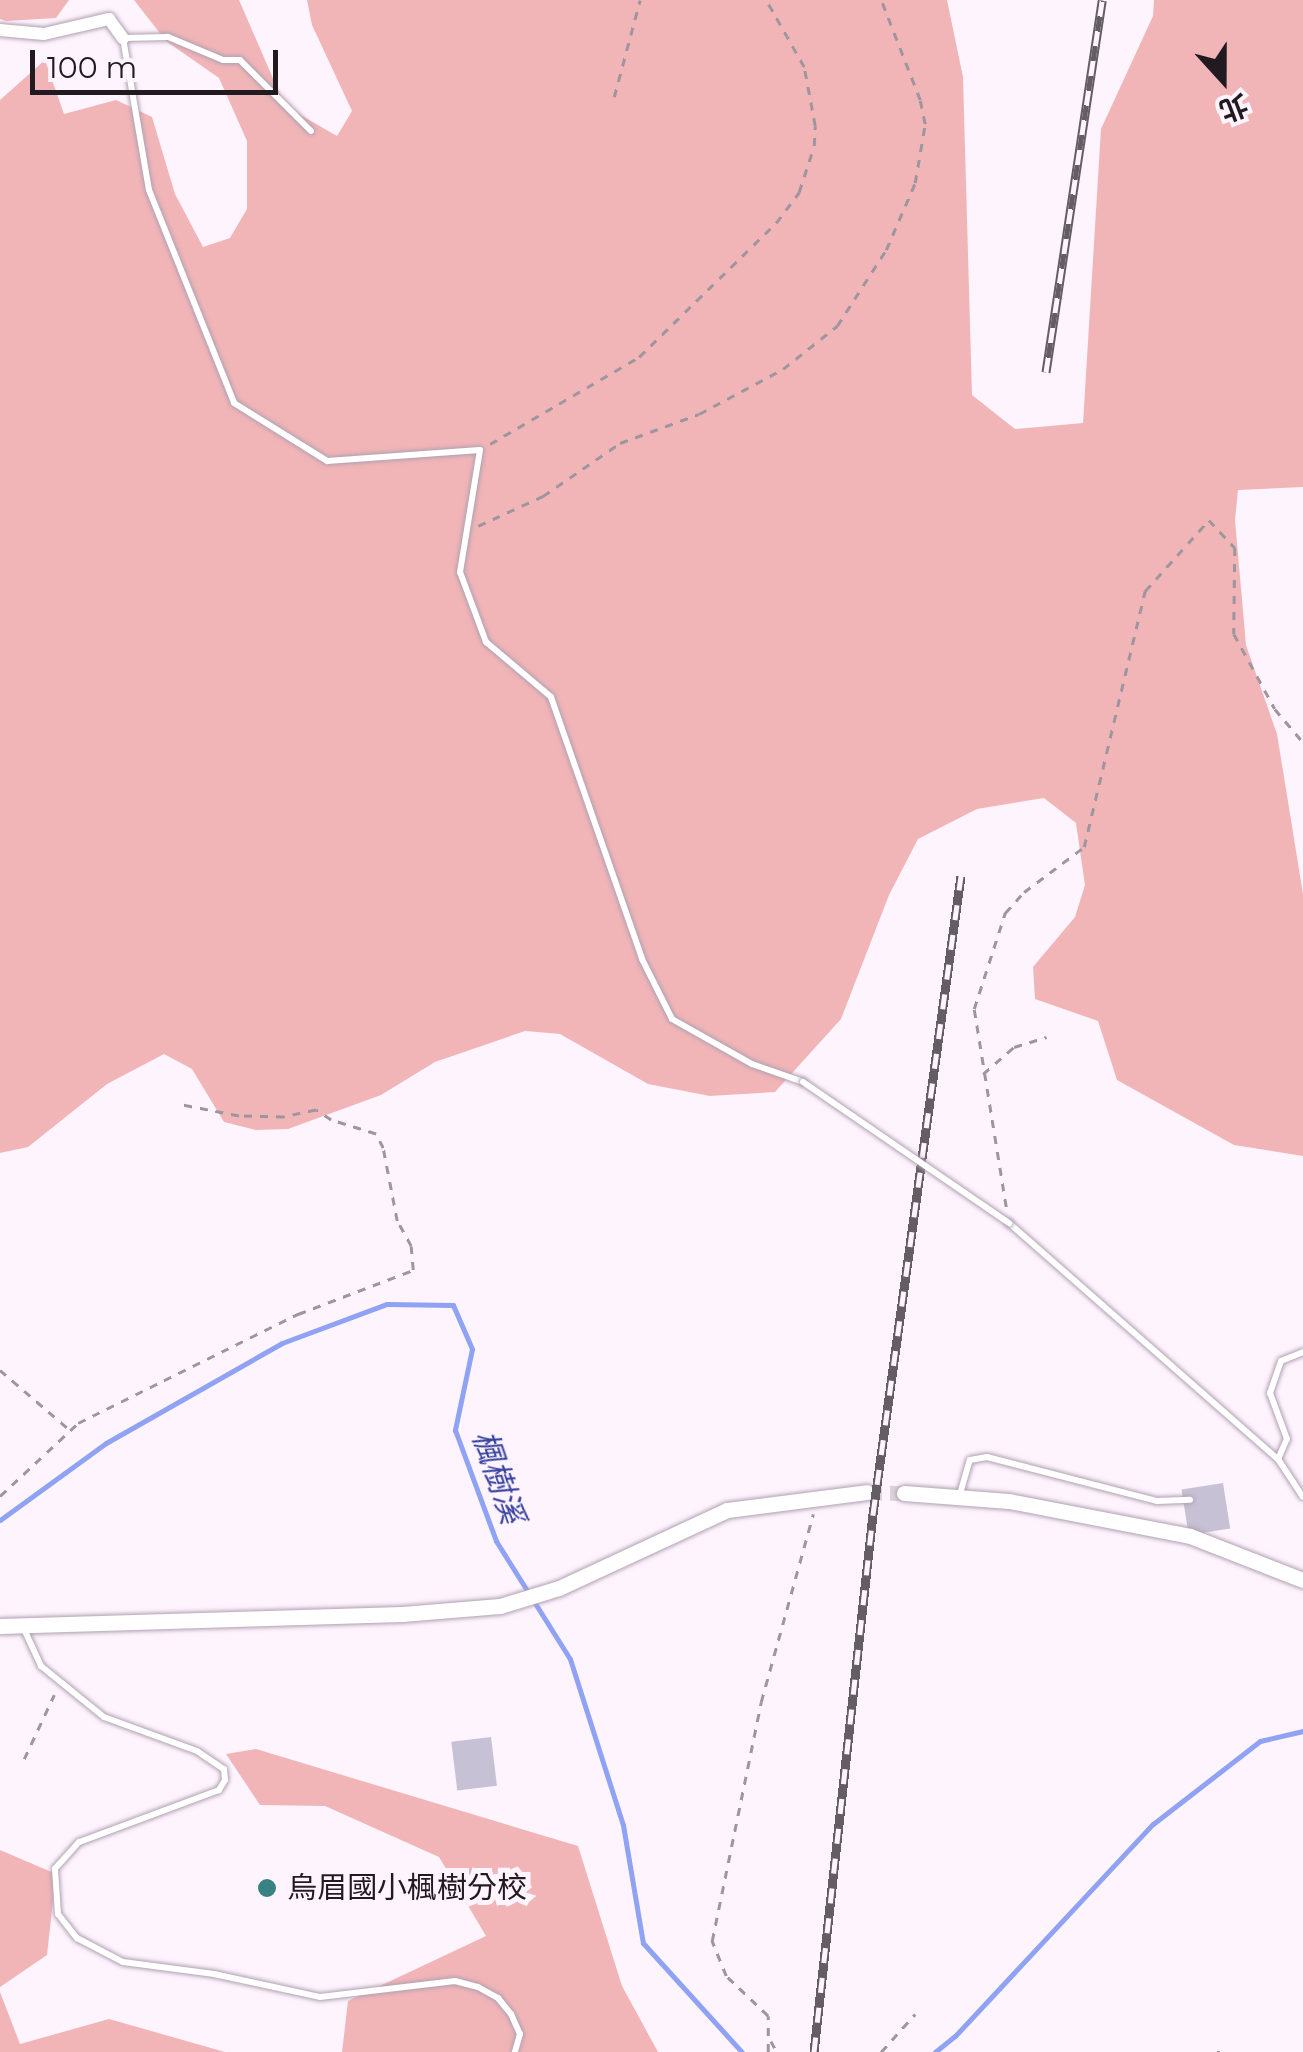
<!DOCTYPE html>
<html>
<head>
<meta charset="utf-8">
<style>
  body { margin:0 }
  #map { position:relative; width:1303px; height:2052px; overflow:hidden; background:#fef4fe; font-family:Montserrat,"Noto Sans TC",sans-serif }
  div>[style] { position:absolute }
  .forest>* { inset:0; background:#f2b5b7 }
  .stream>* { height:5px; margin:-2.5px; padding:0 2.5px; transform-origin:2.5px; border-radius:2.5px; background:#8fa2f3 }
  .building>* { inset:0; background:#c7c1d5; transform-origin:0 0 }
  .tertiary-tunnel>* { height:15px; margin-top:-7.5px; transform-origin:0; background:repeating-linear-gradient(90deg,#ddd3dd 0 15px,transparent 0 23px) }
  .path>* { height:2.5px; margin-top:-1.25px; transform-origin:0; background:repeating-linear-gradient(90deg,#9e969e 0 8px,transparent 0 16px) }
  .roads { filter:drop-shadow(0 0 2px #b0a1b1) drop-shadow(0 0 2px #b0a1b1) }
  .service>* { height:6px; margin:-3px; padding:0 3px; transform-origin:3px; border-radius:3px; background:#fff }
  .minor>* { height:12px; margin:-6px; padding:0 6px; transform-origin:6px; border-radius:6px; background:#fff }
  .tertiary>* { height:15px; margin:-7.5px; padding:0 7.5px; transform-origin:7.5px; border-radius:7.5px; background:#fff }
  .rail>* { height:9px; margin-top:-4.5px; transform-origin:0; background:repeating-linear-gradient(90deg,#fef4fe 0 15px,#645d64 0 30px); box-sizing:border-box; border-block:2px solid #645d64 }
  .bridges { filter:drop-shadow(0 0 2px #b0a1b1) drop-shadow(0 0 2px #b0a1b1) }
  .service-bridge>* { height:6px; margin:-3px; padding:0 3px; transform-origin:3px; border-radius:3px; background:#fff }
  .dots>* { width:28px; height:28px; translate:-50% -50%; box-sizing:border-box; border:5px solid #fef4fe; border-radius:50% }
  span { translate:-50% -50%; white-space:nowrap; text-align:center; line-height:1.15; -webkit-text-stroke:10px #fef4fe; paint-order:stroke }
  .poi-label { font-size:30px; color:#211b21 }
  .left { translate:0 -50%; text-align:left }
  .water-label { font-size:32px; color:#37429f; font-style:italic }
  .north { position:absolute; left:1173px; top:30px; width:100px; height:100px; -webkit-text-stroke:8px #fef4fe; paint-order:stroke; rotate:159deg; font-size:28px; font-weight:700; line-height:40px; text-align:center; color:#211b21 }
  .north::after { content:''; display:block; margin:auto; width:35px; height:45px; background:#211b21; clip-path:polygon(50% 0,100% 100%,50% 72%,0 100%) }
  .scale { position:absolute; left:30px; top:50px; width:248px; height:45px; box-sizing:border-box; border:5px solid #211b21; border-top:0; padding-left:12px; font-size:30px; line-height:35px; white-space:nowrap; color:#211b21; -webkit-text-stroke:8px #fef4fe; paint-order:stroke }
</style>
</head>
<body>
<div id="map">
  <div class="forest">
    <div style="clip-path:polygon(0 0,69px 0,56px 18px,6px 21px,0 19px)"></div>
    <div style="clip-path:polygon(134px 0,239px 0,285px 106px,337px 136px,352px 111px,312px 25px,307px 0,947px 0,963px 77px,972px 395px,1015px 429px,1083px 423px,1101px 129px,1153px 16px,1154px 0,1303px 0,1303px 487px,1238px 490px,1235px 520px,1246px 645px,1277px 734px,1303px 894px,1303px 1156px,1234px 1145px,1117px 1080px,1098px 1021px,1035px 999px,1033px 967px,1075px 917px,1085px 885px,1076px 823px,1044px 798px,977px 809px,918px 839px,889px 895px,841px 1019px,775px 1092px,710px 1096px,648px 1084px,560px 1034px,525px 1031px,435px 1062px,381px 1095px,288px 1129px,256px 1130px,224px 1122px,192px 1069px,164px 1054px,107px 1084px,28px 1147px,0 1153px,0 100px,45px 60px,64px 114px,116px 100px,152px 117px,175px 194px,203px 247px,230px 238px,247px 209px,247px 141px,219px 78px,166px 41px)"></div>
    <div style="clip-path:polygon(256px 1749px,578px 1846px,622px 1986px,658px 2052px,342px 2052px,348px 2001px,486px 1936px,439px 1857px,325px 1806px,260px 1805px,226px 1754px)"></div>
    <div style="clip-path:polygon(0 1850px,56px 1874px,47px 1955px,0 1987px)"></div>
    <div style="clip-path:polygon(0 1992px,20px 2044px,109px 2019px,225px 2052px,0 2052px)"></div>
  </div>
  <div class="stream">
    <div style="left:0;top:1520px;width:131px;rotate:-36deg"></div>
    <div style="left:106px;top:1443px;width:202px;rotate:-29.6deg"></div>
    <div style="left:282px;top:1343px;width:112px;rotate:-20.4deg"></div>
    <div style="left:387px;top:1304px;width:66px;rotate:0.9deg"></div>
    <div style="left:453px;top:1305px;width:48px;rotate:66.6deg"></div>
    <div style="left:472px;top:1349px;width:83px;rotate:101.9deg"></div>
    <div style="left:455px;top:1430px;width:118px;rotate:69.7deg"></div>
    <div style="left:496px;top:1541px;width:139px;rotate:57.9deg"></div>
    <div style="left:570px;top:1659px;width:174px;rotate:72.3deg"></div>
    <div style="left:623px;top:1825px;width:120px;rotate:80.4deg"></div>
    <div style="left:643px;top:1943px;width:147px;rotate:47.8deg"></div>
    <div style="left:935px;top:2052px;width:26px;rotate:-39deg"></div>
    <div style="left:955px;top:2036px;width:290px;rotate:-47deg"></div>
    <div style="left:1153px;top:1824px;width:135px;rotate:-37.8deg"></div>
    <div style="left:1260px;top:1741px;width:44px;rotate:-13.1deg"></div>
  </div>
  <div class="building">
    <div style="left:1223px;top:1483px;width:46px;height:42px;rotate:81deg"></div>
    <div style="left:491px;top:1737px;width:49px;height:40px;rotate:83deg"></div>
  </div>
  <div class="tertiary-tunnel">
    <div style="left:867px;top:1492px;width:37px;rotate:2deg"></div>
  </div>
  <div class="path">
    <div style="left:614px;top:97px;width:100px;rotate:-75deg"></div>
    <div style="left:490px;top:444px;width:173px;rotate:-30.3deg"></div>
    <div style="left:639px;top:357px;width:192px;rotate:-44.4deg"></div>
    <div style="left:776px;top:223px;width:39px;rotate:-53deg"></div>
    <div style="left:799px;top:192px;width:48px;rotate:-71.9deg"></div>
    <div style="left:814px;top:146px;width:20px;rotate:-87deg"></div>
    <div style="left:815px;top:126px;width:60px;rotate:-100.6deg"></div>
    <div style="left:804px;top:67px;width:77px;rotate:-119.6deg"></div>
    <div style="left:478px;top:526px;width:72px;rotate:-24.8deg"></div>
    <div style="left:543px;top:496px;width:93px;rotate:-34.5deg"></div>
    <div style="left:620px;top:443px;width:84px;rotate:-20.2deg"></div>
    <div style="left:699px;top:414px;width:95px;rotate:-28.2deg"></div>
    <div style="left:783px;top:369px;width:69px;rotate:-38.5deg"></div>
    <div style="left:837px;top:326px;width:90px;rotate:-57.2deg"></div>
    <div style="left:886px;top:250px;width:73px;rotate:-66.6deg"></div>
    <div style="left:915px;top:183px;width:60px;rotate:-80.4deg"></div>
    <div style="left:925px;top:124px;width:25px;rotate:-102deg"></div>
    <div style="left:920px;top:100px;width:107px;rotate:-111.3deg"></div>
    <div style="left:983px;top:1074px;width:41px;rotate:-41.1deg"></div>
    <div style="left:1014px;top:1047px;width:34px;rotate:-17deg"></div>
    <div style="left:1006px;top:1207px;width:201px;rotate:-99.2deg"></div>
    <div style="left:974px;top:1009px;width:101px;rotate:-72.1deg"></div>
    <div style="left:1005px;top:913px;width:28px;rotate:-48deg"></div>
    <div style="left:1024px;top:892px;width:75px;rotate:-36.9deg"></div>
    <div style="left:1084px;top:847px;width:263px;rotate:-76.6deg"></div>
    <div style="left:1145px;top:591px;width:96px;rotate:-48deg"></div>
    <div style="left:1209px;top:520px;width:38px;rotate:47deg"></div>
    <div style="left:1235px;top:548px;width:86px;rotate:90.7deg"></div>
    <div style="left:1234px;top:634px;width:85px;rotate:61.3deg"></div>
    <div style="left:1275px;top:709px;width:43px;rotate:49.7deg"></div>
    <div style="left:0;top:1370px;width:92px;rotate:40.6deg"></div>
    <div style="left:0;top:1496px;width:107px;rotate:-43.1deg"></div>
    <div style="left:78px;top:1423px;width:246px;rotate:-26.4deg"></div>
    <div style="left:298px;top:1314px;width:123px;rotate:-20.9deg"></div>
    <div style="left:413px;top:1270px;width:24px;rotate:-95deg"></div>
    <div style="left:411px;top:1246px;width:29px;rotate:-119deg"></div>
    <div style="left:397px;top:1221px;width:74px;rotate:-100.9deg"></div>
    <div style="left:383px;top:1148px;width:16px;rotate:-117deg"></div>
    <div style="left:376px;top:1134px;width:47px;rotate:-162.7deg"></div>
    <div style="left:331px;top:1120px;width:18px;rotate:-146deg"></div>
    <div style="left:316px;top:1110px;width:33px;rotate:168deg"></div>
    <div style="left:284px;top:1117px;width:45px;rotate:-178.7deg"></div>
    <div style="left:239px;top:1116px;width:63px;rotate:-169deg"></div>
    <div style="left:24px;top:1759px;width:71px;rotate:-64.9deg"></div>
    <div style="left:771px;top:2041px;width:13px;rotate:61deg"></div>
    <div style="left:768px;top:2052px;width:36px;rotate:-90deg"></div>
    <div style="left:768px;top:2016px;width:58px;rotate:-136.4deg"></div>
    <div style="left:726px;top:1976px;width:38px;rotate:-112deg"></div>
    <div style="left:712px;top:1941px;width:244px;rotate:-78.4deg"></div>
    <div style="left:761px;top:1702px;width:195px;rotate:-74.5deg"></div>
    <div style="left:881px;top:2052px;width:51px;rotate:-48.2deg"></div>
    <div style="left:1217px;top:2052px;width:3px"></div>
  </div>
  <div class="roads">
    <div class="service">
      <div style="left:311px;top:131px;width:100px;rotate:-135deg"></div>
      <div style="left:240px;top:60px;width:17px;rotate:180deg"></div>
      <div style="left:223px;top:60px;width:60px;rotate:-157.3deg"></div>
      <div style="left:168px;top:37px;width:45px;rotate:178.7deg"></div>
      <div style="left:123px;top:38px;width:154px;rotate:80.3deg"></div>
      <div style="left:149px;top:190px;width:229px;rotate:68.2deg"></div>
      <div style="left:234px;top:403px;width:110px;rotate:31.9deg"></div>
      <div style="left:327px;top:461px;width:153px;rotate:-4.1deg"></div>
      <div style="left:480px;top:450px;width:124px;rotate:99.3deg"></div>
      <div style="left:460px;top:572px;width:75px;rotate:69.6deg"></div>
      <div style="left:486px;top:642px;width:85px;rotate:40.2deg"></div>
      <div style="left:551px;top:697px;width:277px;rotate:70.8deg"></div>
      <div style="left:642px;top:959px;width:67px;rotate:63.4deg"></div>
      <div style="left:672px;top:1019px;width:92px;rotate:29.4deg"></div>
      <div style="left:752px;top:1064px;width:54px;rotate:19.4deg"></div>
      <div style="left:1009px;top:1223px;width:358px;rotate:41.3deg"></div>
      <div style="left:1278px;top:1459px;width:45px;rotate:56.7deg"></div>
      <div style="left:1278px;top:1459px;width:22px;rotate:-66deg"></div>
      <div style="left:1287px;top:1439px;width:49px;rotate:-110.3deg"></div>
      <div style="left:1270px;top:1393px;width:34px;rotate:-71deg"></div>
      <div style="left:1281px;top:1361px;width:24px;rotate:-22deg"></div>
      <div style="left:960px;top:1494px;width:35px;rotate:-74deg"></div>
      <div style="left:970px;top:1460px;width:17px;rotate:-10deg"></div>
      <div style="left:987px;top:1457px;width:176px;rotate:14.5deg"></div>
      <div style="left:1157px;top:1501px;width:33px;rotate:-2deg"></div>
      <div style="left:24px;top:1629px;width:41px;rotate:65.3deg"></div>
      <div style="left:41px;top:1666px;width:81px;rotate:39deg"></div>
      <div style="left:104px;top:1717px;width:99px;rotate:20.1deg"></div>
      <div style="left:197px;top:1751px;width:32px;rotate:34deg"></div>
      <div style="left:224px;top:1769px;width:11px;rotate:85deg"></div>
      <div style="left:225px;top:1780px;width:12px;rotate:121deg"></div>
      <div style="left:219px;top:1790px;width:149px;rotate:159.6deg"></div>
      <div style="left:79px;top:1842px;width:36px;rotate:132deg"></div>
      <div style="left:55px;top:1869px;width:45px;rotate:86.2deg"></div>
      <div style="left:58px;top:1914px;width:31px;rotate:52deg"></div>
      <div style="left:77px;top:1938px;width:52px;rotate:27.6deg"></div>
      <div style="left:123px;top:1962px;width:92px;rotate:7.5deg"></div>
      <div style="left:214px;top:1974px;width:108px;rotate:12.2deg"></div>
      <div style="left:320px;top:1997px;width:136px;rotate:-6.8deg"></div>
      <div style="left:455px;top:1981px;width:24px;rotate:15deg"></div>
      <div style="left:478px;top:1987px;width:23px;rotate:29deg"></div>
      <div style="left:498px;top:1998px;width:21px;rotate:51deg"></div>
      <div style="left:511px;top:2014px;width:22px;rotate:66deg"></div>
      <div style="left:520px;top:2034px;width:19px;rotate:106deg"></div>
    </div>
    <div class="minor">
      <div style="left:0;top:30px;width:44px;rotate:5.2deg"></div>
      <div style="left:44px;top:34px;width:67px;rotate:-13deg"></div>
      <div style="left:109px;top:19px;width:24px;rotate:54deg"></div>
    </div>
    <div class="tertiary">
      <div style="left:904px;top:1493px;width:105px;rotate:4.4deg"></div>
      <div style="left:1009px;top:1501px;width:184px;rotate:10.9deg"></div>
      <div style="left:1190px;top:1536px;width:121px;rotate:21.3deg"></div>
      <div style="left:0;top:1626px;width:402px;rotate:-1.7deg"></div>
      <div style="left:402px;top:1614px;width:98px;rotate:-4.7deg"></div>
      <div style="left:500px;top:1606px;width:62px;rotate:-17deg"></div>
      <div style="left:559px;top:1588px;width:185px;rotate:-24.9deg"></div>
      <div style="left:727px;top:1510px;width:141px;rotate:-7.3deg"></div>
    </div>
  </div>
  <div class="rail">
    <div style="left:1046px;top:372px;width:376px;rotate:-81.4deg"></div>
    <div style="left:814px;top:2052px;width:541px;rotate:-83.74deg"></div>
    <div style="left:873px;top:1514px;width:644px;rotate:-82.15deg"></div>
  </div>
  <div class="bridges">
    <div class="service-bridge">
      <div style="left:803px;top:1082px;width:250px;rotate:34.4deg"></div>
    </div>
  </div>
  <div class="dots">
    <div style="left:267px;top:1888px;background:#398282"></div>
  </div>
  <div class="poi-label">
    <span class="left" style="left:287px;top:1888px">烏眉國小楓樹分校</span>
  </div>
  <div class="water-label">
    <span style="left:498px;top:1477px;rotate:71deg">楓樹溪</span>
  </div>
  <div class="north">北</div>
  <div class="scale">100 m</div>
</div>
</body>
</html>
